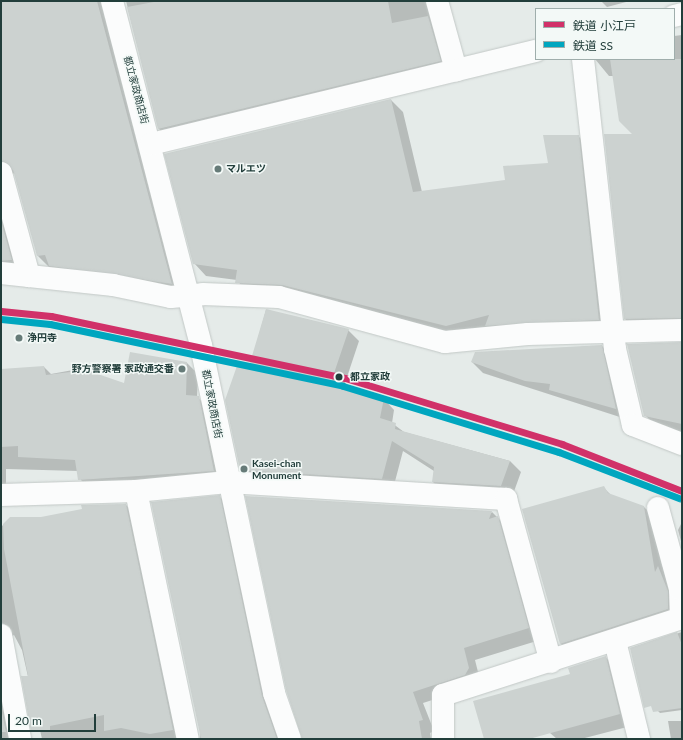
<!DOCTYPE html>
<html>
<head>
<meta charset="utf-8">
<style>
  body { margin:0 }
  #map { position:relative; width:683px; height:740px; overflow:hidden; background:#e5ebe9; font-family:Lato,"Noto Sans JP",sans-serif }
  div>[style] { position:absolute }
  .shadow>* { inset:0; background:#0003 }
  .building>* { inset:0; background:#ccd2d0 }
  .roads { filter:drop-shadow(0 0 1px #c2c8c6) drop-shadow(0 0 1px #c2c8c6) }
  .minor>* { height:22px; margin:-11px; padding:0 11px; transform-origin:11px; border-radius:11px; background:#fbfcfc }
  .rail-1>* { height:7px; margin:-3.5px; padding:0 3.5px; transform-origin:3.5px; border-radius:3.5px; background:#d13169 }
  .rail-2>* { height:7px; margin:-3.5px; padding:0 3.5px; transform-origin:3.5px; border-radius:3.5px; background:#00a6bf }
  .dots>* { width:11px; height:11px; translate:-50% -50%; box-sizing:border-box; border:2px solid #f3f9f7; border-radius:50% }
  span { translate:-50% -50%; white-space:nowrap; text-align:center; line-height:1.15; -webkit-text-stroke:3px #f3f9f7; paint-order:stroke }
  .street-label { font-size:10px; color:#223e3b }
  .poi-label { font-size:10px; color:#223e3b; font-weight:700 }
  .left { translate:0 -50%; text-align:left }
  .right { translate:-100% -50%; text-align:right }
  .stop-label { font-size:10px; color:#223e3b; font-weight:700 }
  .frame { position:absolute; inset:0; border:2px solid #223e3b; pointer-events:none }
  .legend { position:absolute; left:535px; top:8px; width:140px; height:52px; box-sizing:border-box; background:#f3f9f7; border:1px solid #9faeac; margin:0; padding:5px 7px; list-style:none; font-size:12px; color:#223e3b }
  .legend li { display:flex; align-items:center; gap:8px; height:20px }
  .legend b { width:20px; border:1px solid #9faeac }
  .scale { position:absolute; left:8px; top:714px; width:88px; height:18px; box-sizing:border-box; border:2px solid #223e3b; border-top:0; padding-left:5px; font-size:12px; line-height:14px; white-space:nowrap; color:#223e3b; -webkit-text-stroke:3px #f3f9f7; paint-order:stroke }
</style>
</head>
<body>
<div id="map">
  <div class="shadow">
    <div style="clip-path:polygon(1px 1px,431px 1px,452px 73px,171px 141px,159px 129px,126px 1px,115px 4px,183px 295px,50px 268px,38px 256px,15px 173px,4px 176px,1px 187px)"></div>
    <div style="clip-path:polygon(601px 1px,630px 1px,607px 7px)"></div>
    <div style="clip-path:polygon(682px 35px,682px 329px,637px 330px,625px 319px,634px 135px,613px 76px,609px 76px,595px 59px,674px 59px,674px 36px)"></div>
    <div style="clip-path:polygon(391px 100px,403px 112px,422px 192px,506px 181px,549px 164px,578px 136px,591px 148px,611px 331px,459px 337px,248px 294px,237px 280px,206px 276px,194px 263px)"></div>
    <div style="clip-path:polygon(1px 190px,23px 271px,1px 268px)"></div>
    <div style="clip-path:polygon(266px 310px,348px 330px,359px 341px,343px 389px,383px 398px,394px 410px,392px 423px,404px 432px,510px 461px,521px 472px,512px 497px,444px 493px,433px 482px,434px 471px,403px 451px,393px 489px,252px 481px,241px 470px,250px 367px)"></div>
    <div style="clip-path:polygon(602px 346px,612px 356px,626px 419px,483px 373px,472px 362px)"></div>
    <div style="clip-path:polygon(682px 346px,682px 432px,656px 426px,645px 415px)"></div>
    <div style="clip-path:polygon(187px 363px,198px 374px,197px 397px,210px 409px,225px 482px,92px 491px,81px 480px,79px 471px,6px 469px,6px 486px,1px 486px,1px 370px,44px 367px,51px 374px,73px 370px,125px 384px)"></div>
    <div style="clip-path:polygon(603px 487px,612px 496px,644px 507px,654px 517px,662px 566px,669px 574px,677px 619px,570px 653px,561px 644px)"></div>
    <div style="clip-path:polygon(219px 496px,231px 508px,284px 739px,200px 739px)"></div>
    <div style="clip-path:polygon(126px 505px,137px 517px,184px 739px,42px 739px,22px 650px,14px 635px,1px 642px,1px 527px,10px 518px,41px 518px)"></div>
    <div style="clip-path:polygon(492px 512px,509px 529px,540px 640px,475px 660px,480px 680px,476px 686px,423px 703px,434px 731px,430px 733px,431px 739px,302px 739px)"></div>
    <div style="clip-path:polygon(682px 522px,682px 545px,678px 530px)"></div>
    <div style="clip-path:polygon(682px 632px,682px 710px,660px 713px,642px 695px,631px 648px)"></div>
    <div style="clip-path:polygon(605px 657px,617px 668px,631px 726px,581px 739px,557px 739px,550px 733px,571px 675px)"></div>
    <div style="clip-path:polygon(1px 668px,10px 739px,1px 739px)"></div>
    <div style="clip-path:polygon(668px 721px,682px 721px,682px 739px,671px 739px)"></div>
  </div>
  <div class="building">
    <div style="clip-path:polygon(1px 1px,97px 1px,172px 284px,49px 266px,45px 255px,37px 256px,13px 170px,1px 161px)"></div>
    <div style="clip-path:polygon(159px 1px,388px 1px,392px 23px,428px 16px,441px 61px,158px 129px,127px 7px)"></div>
    <div style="clip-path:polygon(610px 59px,682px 59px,682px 318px,624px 319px,604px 134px,632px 134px,619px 121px)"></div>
    <div style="clip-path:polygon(391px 99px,413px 192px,505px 180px,503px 166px,548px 163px,543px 135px,579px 135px,599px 320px,485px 326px,489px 315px,446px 326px,282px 285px,235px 283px,237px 270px,193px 264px,164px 154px)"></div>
    <div style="clip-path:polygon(1px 221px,12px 260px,1px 261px)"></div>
    <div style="clip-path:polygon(266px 309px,349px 329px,330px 385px,384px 398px,380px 418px,396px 423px,395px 429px,510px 461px,501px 486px,432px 482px,434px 467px,392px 441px,382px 479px,240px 470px,225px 400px,238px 363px,249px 366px)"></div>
    <div style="clip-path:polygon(682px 342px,682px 424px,644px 416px,627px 344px)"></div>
    <div style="clip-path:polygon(602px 345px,616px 409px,549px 390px,550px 384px,525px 381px,471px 362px,475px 352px)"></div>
    <div style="clip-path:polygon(130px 352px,187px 362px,186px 395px,199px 396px,214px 471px,78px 480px,75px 460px,18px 457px,18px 446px,1px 447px,1px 369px,44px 366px,46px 375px,86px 370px,124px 383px)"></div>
    <div style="clip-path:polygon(604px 486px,608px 493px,644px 506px,655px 572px,658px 566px,668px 591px,668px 609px,560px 644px,522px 509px)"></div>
    <div style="clip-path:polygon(220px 495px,262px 696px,277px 739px,201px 739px,151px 502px)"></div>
    <div style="clip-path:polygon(245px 496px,492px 511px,489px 519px,498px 516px,529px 628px,464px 648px,469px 668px,465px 675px,413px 692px,423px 720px,419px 721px,422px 739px,302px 739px,286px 690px)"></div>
    <div style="clip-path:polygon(126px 504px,173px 730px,150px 734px,121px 728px,104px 731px,104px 715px,50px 726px,50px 732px,31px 732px,21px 676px,28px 676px,4px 549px,3px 524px,10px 517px,41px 517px,82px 509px,81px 505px)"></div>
    <div style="clip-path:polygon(677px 632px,682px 645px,682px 708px,653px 712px,651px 706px,644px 708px,630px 648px)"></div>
    <div style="clip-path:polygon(606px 656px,620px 714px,529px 739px,484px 739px,473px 701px,570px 674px,568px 668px)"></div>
    <div style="clip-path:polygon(1px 712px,2px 712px,6px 732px,1px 732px)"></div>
  </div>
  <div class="roads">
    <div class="minor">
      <div style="left:112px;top:1px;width:356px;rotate:75.5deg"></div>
      <div style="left:201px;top:346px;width:355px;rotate:78.1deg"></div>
      <div style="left:274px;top:693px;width:49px;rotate:70.8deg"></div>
      <div style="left:437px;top:1px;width:72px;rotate:74.6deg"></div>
      <div style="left:674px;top:16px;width:8px;rotate:-14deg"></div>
      <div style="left:583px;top:59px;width:292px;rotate:83.7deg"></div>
      <div style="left:615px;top:349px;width:78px;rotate:76.7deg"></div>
      <div style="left:633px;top:425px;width:53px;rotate:21.2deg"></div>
      <div style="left:151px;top:144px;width:396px;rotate:-13.6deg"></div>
      <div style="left:1px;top:173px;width:107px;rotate:74.8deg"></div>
      <div style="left:1px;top:273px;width:113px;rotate:6.1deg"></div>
      <div style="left:113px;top:285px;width:59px;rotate:11.7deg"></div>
      <div style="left:171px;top:297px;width:32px;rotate:-5deg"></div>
      <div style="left:203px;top:294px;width:76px;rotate:2.3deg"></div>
      <div style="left:279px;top:297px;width:172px;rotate:15.2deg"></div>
      <div style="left:445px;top:342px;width:83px;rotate:-5.5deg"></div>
      <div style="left:528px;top:334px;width:154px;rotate:-1.5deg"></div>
      <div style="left:136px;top:491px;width:253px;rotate:78.2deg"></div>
      <div style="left:1px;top:495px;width:135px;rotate:-1.7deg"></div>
      <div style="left:136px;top:491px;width:92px;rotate:-5.6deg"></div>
      <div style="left:228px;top:482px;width:279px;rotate:3.5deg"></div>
      <div style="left:506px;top:499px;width:169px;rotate:74.6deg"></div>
      <div style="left:1px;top:635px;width:106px;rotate:79.6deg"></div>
      <div style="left:615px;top:641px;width:101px;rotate:76.2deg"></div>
      <div style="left:443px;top:739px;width:44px;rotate:-90deg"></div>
      <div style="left:443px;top:695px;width:250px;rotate:-17.9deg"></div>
      <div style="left:681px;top:618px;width:29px;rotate:-92deg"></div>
      <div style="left:680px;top:589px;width:84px;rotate:-105.2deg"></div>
    </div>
  </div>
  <div class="rail-1">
    <div style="left:1px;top:311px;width:50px;rotate:5.7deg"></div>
    <div style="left:51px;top:316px;width:300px;rotate:11.9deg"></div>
    <div style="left:345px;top:378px;width:227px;rotate:16.9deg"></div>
    <div style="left:562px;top:444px;width:129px;rotate:21.4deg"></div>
  </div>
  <div class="rail-2">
    <div style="left:1px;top:319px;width:49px;rotate:5.8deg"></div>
    <div style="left:50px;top:324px;width:299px;rotate:11.9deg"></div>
    <div style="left:343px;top:386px;width:226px;rotate:17deg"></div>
    <div style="left:559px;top:452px;width:129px;rotate:21deg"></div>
  </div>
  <div class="dots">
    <div style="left:218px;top:169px;background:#667b78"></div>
    <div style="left:19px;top:338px;background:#667b78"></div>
    <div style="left:182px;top:369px;background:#667b78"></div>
    <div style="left:339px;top:377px;background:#223e3b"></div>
    <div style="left:244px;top:469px;background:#667b78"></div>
  </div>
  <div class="street-label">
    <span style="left:136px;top:90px;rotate:75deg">都立家政商店街</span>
    <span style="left:212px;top:404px;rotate:79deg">都立家政商店街</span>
  </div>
  <div class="poi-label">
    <span class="left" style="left:226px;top:169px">マルエツ</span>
    <span class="left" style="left:27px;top:338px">浄円寺</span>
    <span class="right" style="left:174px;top:369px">野方警察署 家政通交番</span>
    <span class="left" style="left:252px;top:469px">Kasei-chan<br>Monument</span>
  </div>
  <div class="stop-label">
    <span class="left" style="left:350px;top:377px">都立家政</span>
  </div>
  <div class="frame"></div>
  <ul class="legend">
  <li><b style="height:5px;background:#d13169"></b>鉄道 小江戸</li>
  <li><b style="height:5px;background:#00a6bf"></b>鉄道 SS</li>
  </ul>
  <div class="scale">20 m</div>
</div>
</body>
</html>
